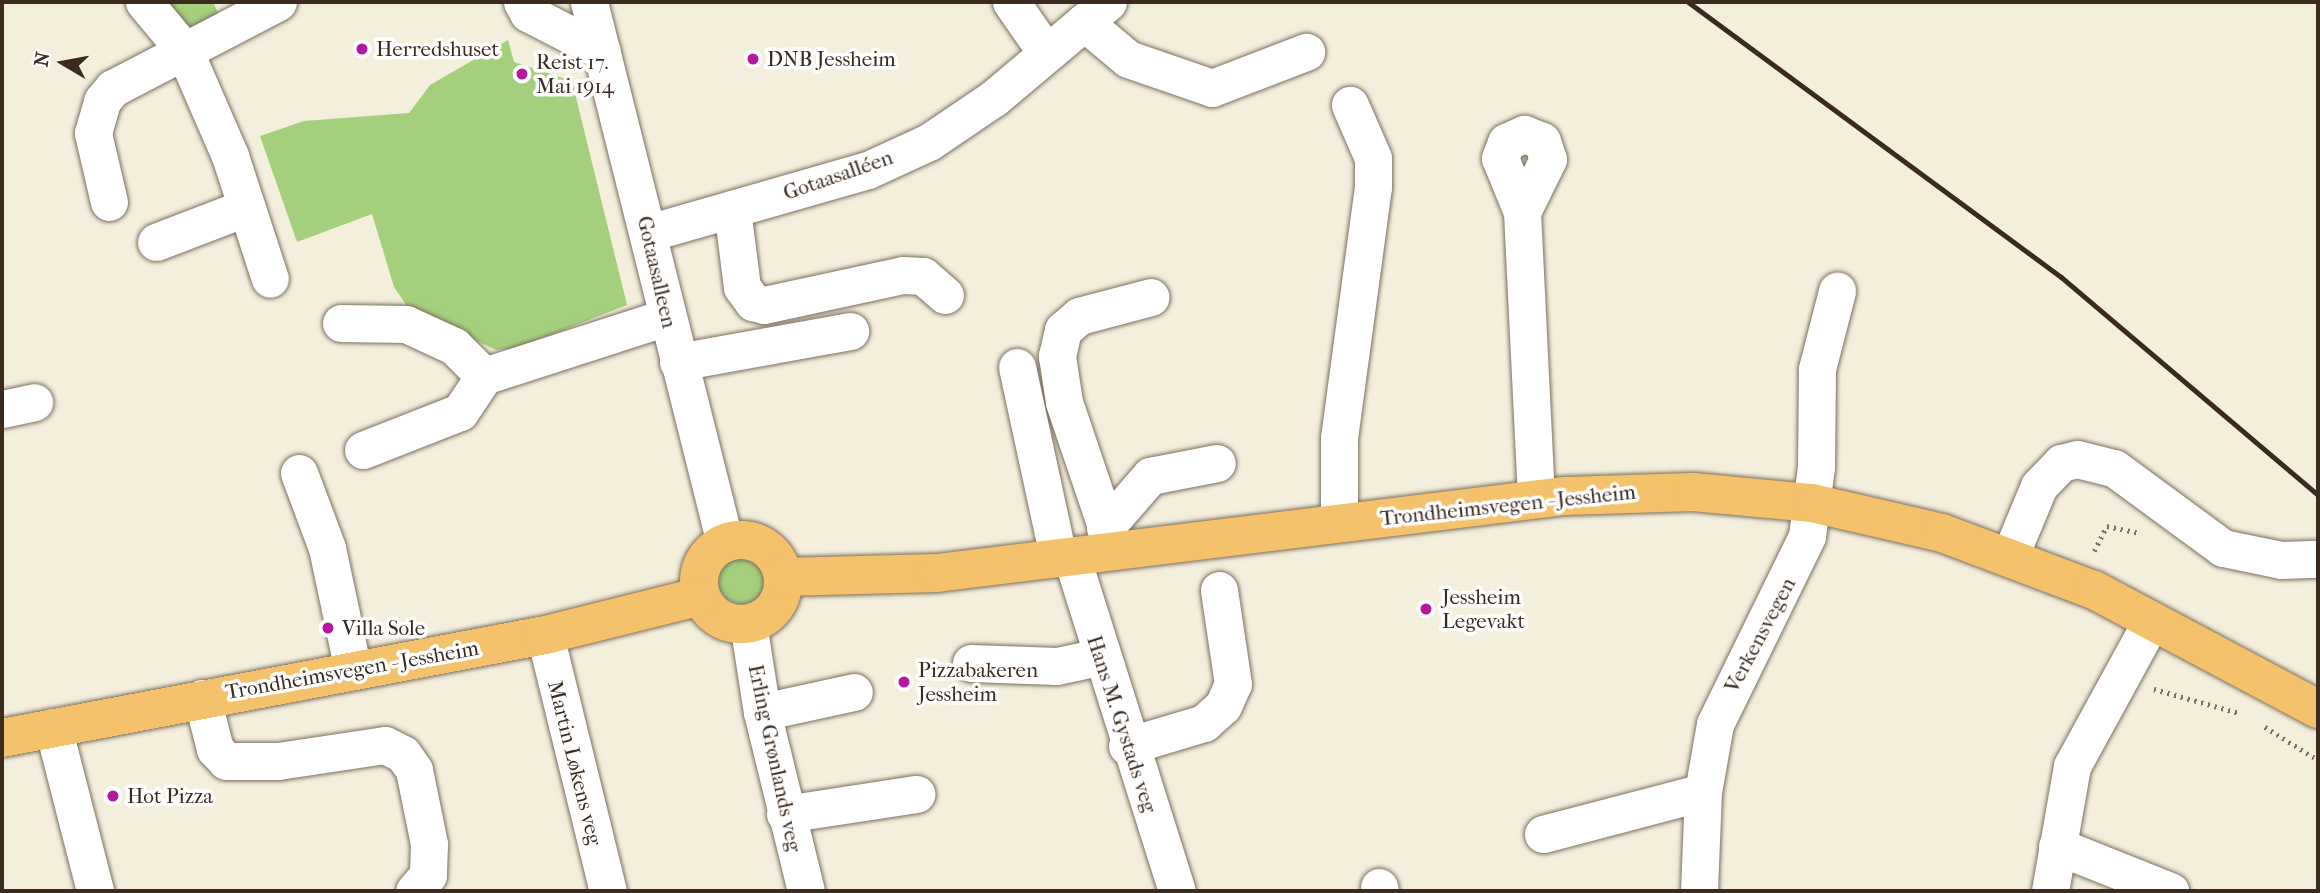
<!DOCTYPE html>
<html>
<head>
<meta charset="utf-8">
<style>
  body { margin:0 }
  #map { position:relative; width:2320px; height:893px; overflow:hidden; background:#f4efdc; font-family:"IM FELL French Canon",serif }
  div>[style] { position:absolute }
  .green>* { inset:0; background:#a4d07d }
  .round { border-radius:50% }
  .path>* { height:4.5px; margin-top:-2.25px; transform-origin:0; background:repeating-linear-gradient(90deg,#7c6f60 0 2px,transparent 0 7px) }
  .roads { filter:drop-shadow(0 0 2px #7c6f60) drop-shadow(0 0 2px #7c6f60) }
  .minor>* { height:37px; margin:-18.5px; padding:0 18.5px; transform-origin:18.5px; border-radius:18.5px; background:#fff }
  .major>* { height:38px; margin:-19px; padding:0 19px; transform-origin:19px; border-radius:19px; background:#f3c26a }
  .major>.ring { margin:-19px; padding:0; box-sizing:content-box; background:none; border:38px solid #f3c26a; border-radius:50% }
  .rail>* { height:5px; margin:-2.5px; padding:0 2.5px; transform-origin:2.5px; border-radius:2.5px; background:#3b2a1e }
  .dots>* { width:19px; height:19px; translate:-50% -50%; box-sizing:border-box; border:4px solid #fff; border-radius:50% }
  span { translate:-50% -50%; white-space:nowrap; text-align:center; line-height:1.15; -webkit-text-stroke:7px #fff; paint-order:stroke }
  .poi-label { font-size:21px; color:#3b2a1e }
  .left { translate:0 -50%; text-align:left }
  .street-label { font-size:21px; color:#3b2a1e }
  .frame { position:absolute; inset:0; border:4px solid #3b2a1e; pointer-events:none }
  .north { position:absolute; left:28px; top:28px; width:70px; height:70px; -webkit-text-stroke:5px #fff; paint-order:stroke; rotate:280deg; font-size:19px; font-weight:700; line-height:28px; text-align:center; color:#3b2a1e }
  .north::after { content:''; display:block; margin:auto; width:24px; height:32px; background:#3b2a1e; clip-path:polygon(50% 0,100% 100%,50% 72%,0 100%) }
</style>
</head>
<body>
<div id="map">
  <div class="green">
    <div style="clip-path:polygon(158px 2px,213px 2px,219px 15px,181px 34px)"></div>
    <div style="clip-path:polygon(508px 40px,514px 62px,572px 81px,627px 305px,517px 348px,496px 350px,409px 309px,394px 287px,372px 214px,297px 242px,260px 136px,304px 121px,409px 113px,430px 85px)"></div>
    <div class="round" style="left:718px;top:556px;width:48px;height:48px"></div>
  </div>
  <div class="path">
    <div style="left:2094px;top:551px;width:28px;rotate:-63deg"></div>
    <div style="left:2107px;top:526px;width:33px;rotate:12deg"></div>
    <div style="left:2154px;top:689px;width:88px;rotate:15.8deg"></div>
    <div style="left:2265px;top:727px;width:62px;rotate:31.9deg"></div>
  </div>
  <div class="roads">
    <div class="minor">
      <div style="left:144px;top:2px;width:62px;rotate:50.2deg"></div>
      <div style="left:184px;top:50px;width:116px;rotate:66.5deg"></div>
      <div style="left:230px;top:156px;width:129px;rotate:72deg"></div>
      <div style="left:522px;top:2px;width:13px;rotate:61deg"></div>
      <div style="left:528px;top:13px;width:83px;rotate:27.2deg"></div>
      <div style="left:589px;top:2px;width:558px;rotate:75.89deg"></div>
      <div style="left:1011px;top:2px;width:60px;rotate:55.2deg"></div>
      <div style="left:1084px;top:22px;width:57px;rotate:40.1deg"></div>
      <div style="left:1128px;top:59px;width:89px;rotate:19deg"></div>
      <div style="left:1212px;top:88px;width:101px;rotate:-21deg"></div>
      <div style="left:109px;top:202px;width:71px;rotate:-103.1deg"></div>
      <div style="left:93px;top:133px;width:33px;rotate:-74deg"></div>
      <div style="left:102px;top:101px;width:17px;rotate:-50deg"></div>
      <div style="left:113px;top:88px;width:186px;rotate:-27.5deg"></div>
      <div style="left:732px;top:209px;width:79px;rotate:82.7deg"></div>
      <div style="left:742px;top:287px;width:19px;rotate:54deg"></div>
      <div style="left:753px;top:302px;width:11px;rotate:15deg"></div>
      <div style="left:764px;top:305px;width:142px;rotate:-12.2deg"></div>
      <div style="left:903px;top:275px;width:20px;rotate:3deg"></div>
      <div style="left:923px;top:276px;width:29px;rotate:41deg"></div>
      <div style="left:1522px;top:212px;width:58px;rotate:-112.2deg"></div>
      <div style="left:1500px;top:158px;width:17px;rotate:-69deg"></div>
      <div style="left:1506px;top:142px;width:20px;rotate:-24deg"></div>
      <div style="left:1524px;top:134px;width:19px;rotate:21deg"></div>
      <div style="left:1542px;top:141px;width:19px;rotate:72deg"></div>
      <div style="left:1548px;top:159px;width:59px;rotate:116.1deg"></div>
      <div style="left:1522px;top:212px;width:287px;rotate:87.2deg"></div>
      <div style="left:648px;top:233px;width:229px;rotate:-16deg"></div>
      <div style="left:868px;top:170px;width:67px;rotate:-24.7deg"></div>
      <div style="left:929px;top:142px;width:78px;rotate:-34.1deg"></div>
      <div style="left:994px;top:98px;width:149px;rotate:-40.1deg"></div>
      <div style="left:156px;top:242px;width:97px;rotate:-21deg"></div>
      <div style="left:341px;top:323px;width:65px;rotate:0.9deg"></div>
      <div style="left:406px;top:324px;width:53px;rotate:24.6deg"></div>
      <div style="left:454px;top:346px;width:42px;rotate:45deg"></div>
      <div style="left:484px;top:376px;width:192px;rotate:-17.9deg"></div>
      <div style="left:678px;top:362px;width:175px;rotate:-10.2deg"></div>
      <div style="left:1017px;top:367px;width:194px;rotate:77.8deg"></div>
      <div style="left:2px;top:409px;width:33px;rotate:-12deg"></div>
      <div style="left:363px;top:450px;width:104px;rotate:-21.4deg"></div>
      <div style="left:460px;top:412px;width:43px;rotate:-56.3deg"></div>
      <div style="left:299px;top:473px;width:80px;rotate:69.5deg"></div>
      <div style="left:327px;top:548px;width:125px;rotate:78deg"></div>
      <div style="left:1339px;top:522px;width:84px;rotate:-90deg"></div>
      <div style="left:1339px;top:438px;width:253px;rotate:-82.3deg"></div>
      <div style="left:1373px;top:187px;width:29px;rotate:-90deg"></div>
      <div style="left:1373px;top:158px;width:58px;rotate:-113.5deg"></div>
      <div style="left:1105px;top:528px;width:69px;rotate:-49.1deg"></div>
      <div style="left:1150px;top:476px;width:68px;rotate:-11deg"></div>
      <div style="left:1114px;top:550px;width:156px;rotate:-108.7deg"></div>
      <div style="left:1064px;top:402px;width:47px;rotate:-98.7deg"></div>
      <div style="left:1057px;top:356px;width:27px;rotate:-77deg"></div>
      <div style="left:1063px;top:330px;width:21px;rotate:-41deg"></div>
      <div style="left:1079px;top:316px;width:74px;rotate:-14.8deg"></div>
      <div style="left:1071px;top:555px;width:352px;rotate:72.5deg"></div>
      <div style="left:2009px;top:558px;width:78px;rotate:-67.4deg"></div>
      <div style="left:2039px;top:486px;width:32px;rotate:-46deg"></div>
      <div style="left:2061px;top:463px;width:16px;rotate:-14deg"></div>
      <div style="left:2077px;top:459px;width:38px;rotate:14deg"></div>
      <div style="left:2114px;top:468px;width:135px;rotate:36.3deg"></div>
      <div style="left:2223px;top:548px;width:59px;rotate:11.7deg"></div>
      <div style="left:2281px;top:560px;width:37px;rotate:-2deg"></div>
      <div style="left:748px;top:623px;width:90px;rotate:81.1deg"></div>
      <div style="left:762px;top:712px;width:184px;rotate:76.2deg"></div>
      <div style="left:545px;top:635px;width:264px;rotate:76.2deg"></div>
      <div style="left:971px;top:663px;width:86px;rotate:2deg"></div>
      <div style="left:1057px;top:666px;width:43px;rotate:-12.1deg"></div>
      <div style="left:202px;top:698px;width:53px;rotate:75.7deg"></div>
      <div style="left:215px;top:749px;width:16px;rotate:47deg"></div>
      <div style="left:226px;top:761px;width:52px"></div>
      <div style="left:278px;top:761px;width:108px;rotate:-8.5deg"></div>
      <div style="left:385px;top:745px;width:20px;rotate:27deg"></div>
      <div style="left:403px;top:754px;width:19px;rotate:55deg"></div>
      <div style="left:414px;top:770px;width:76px;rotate:78.5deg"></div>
      <div style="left:429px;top:844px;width:31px;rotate:92deg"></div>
      <div style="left:428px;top:875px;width:21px;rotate:131deg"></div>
      <div style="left:762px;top:712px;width:94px;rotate:-12.3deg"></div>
      <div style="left:53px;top:727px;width:169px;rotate:75.6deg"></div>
      <div style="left:1127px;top:746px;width:80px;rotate:-16.6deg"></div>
      <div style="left:1204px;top:723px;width:25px;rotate:-42deg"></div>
      <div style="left:1223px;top:706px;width:24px;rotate:-66deg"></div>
      <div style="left:1233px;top:684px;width:95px;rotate:-98.5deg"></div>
      <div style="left:785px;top:814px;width:133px;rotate:-8.7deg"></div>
      <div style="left:1543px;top:834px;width:165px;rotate:-14.7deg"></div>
      <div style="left:2057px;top:846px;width:122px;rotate:21.7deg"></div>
      <div style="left:1379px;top:887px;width:4px;rotate:76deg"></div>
      <div style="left:1699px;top:891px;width:99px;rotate:-87.7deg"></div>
      <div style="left:1703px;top:792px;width:69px;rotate:-80deg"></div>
      <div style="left:1715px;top:724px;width:209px;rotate:-63.9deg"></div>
      <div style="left:1807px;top:536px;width:70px;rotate:-82.6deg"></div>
      <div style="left:1816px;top:467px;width:98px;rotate:-89.4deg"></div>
      <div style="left:1817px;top:369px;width:81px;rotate:-75.6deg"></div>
      <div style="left:2050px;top:891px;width:127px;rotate:-80deg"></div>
      <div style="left:2072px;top:766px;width:166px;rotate:-61.3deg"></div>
    </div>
    <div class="major">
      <div class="ring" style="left:699px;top:540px;width:46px;height:46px"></div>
      <div style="left:783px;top:577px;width:154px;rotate:-1.5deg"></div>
      <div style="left:937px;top:573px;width:633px;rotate:-6.99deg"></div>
      <div style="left:1565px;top:496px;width:128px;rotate:-1.8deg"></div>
      <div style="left:1693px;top:492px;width:120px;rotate:5.3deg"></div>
      <div style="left:1812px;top:503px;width:133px;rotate:13deg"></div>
      <div style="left:1942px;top:533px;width:162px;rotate:20.6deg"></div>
      <div style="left:2094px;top:590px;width:254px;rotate:28deg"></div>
      <div style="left:2px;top:738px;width:553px;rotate:-10.74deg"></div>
      <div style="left:545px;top:635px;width:161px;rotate:-14deg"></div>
    </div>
  </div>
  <div class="rail">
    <div style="left:1688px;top:2px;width:463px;rotate:36.4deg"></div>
    <div style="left:2061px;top:277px;width:337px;rotate:40.3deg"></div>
  </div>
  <div class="dots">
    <div style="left:362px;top:49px;background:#b5179e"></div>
    <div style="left:753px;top:59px;background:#b5179e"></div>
    <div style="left:522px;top:74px;background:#b5179e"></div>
    <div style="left:1426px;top:609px;background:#b5179e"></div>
    <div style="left:328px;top:628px;background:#b5179e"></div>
    <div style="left:904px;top:682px;background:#b5179e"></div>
    <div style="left:113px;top:796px;background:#b5179e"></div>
  </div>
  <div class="poi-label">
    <span class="left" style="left:376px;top:49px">Herredshuset</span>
    <span class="left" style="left:767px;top:59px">DNB Jessheim</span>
    <span class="left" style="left:536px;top:74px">Reist 17.<br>Mai 1914</span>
    <span class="left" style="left:1442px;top:609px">Jessheim<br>Legevakt</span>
    <span class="left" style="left:342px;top:628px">Villa Sole</span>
    <span class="left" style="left:918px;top:682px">Pizzabakeren<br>Jessheim</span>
    <span class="left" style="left:127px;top:796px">Hot Pizza</span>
  </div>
  <div class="street-label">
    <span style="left:838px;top:175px;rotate:-19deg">Gotaasalléen</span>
    <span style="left:657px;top:272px;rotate:77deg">Gotaasalleen</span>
    <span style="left:1508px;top:505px;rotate:-6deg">Trondheimsvegen - Jessheim</span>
    <span style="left:1760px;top:635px;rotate:-62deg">Verkensvegen</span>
    <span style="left:352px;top:670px;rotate:-10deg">Trondheimsvegen - Jessheim</span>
    <span style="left:1122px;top:724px;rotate:72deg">Hans M. Gystads veg</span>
    <span style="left:775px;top:758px;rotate:78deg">Erling Grønlands veg</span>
    <span style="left:575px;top:763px;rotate:76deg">Martin Løkens veg</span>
  </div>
  <div class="frame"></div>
  <div class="north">N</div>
</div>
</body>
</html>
